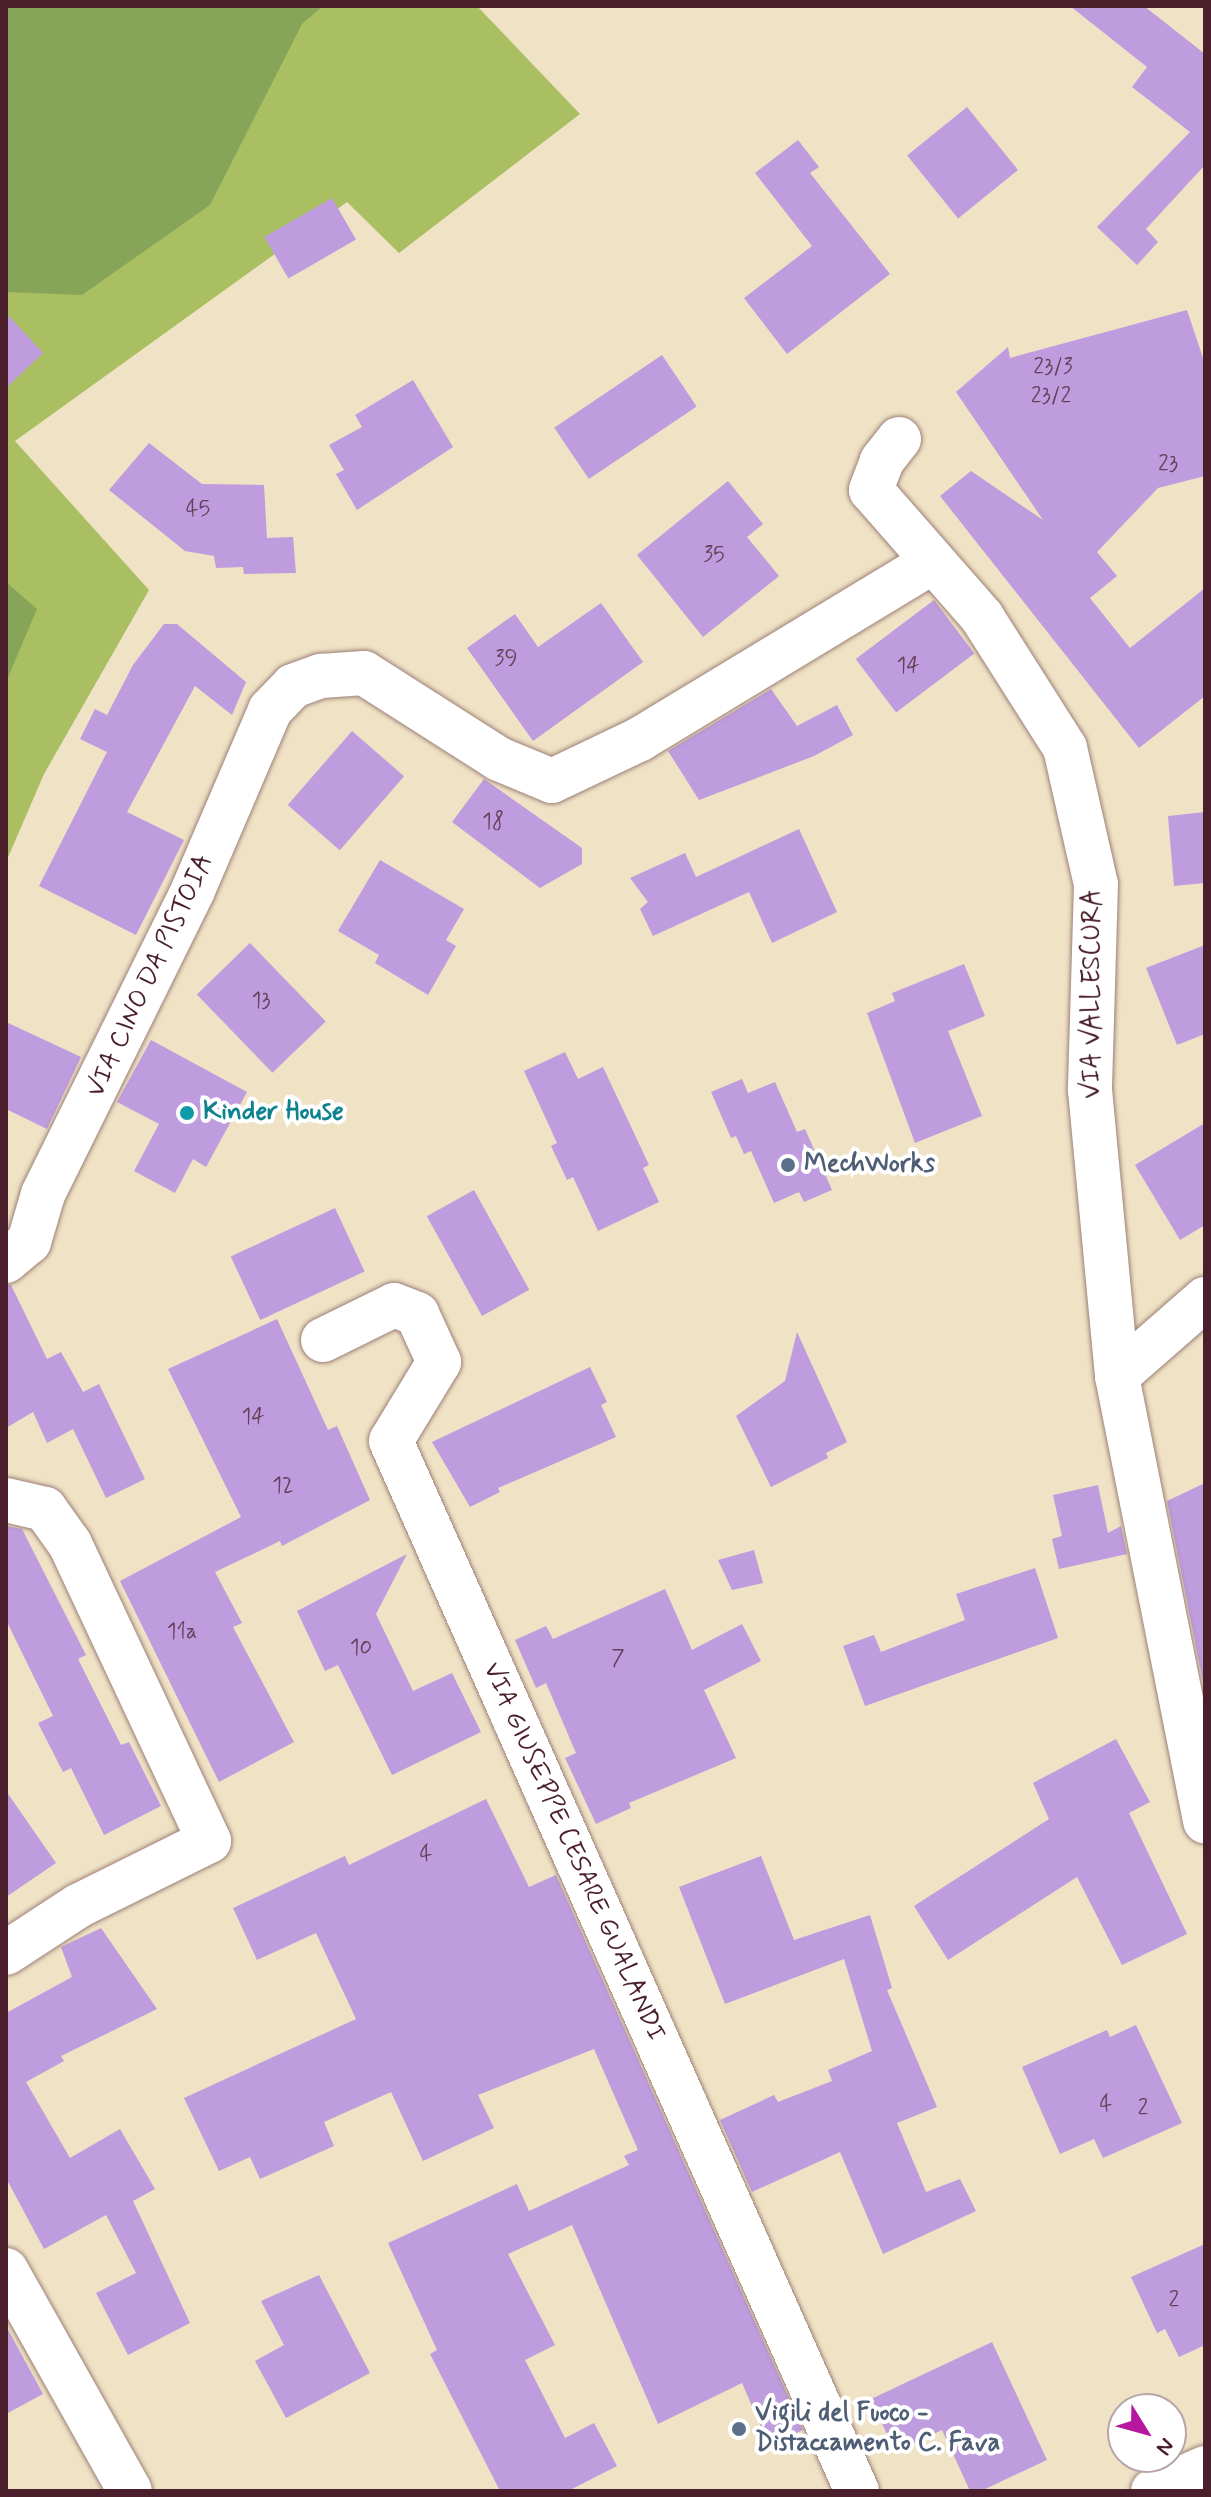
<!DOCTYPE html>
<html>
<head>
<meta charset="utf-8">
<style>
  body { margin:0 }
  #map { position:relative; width:1211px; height:2497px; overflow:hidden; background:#f0e2c5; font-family:Mynerve,sans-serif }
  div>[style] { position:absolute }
  .green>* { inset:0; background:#aabe62 }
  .forest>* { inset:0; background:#87a558 }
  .building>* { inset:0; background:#be9cde; transform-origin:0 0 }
  .roads { filter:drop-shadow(0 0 2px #9d8078) drop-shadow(0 0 2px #9d8078) }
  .minor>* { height:44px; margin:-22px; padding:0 22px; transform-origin:22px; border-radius:22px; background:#fff }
  .major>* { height:44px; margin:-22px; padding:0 22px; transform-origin:22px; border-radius:22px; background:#fff }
  .dots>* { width:22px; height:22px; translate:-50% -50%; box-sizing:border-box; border:4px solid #fff; border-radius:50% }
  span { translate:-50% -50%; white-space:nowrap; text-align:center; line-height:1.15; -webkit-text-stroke:8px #fff; paint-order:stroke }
  .number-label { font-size:22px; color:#673e58 }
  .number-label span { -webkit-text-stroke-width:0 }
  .street-label { font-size:26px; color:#4a1f2b }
  .culture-label { font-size:26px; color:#0d838f; font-weight:700 }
  .left { translate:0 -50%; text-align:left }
  .service-label { font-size:26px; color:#4e5e75; font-weight:700 }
  .frame { position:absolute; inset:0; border:8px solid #4a1f2b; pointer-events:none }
  .north { position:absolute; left:1107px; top:2393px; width:80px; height:80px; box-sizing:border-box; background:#fff; border:2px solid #b7a5aa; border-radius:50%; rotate:127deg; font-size:22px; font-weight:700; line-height:32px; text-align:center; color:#4a1f2b }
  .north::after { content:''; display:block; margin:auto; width:28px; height:36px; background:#b5179e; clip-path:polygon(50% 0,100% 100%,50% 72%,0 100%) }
</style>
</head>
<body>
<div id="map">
  <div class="green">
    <div style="clip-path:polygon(6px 6px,477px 6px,580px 114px,399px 253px,347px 202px,15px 441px,149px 590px,44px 774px,6px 862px)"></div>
  </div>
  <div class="forest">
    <div style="clip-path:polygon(6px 6px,323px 6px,302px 24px,210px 205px,82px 295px,6px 292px)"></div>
    <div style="clip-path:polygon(6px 582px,37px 609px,6px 682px)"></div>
  </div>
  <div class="building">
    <div style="clip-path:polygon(1070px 6px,1144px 6px,1205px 54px,1205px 165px,1146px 229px,1158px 242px,1137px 265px,1097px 227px,1190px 132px,1132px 87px,1147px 67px)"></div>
    <div style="left:967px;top:107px;width:81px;height:77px;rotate:51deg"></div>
    <div style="clip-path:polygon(798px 140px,819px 167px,810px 173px,890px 274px,787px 354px,744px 298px,812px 246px,755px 173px)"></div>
    <div style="left:332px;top:198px;width:48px;height:78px;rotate:60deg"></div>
    <div style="clip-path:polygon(1187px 310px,1205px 364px,1205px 476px,1158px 488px,1097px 552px,1117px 576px,1090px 598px,1130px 648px,1205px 588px,1205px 696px,1139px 748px,940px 496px,971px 471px,1043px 520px,956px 392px,1008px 347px,1010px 358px)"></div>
    <div style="clip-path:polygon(6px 313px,43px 353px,6px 388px)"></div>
    <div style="left:662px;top:355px;width:62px;height:130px;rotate:56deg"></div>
    <div style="clip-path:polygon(413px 380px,453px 447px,357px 510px,336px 474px,344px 470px,329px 445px,362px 427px,355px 415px)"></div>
    <div style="clip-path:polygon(149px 443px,202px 484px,264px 485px,267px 538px,293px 537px,296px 573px,244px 574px,243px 567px,216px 568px,214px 556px,185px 551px,109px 490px)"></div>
    <div style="clip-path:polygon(728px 481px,763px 524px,747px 537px,779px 576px,703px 637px,637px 555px)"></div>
    <div style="left:934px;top:600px;width:67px;height:98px;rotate:53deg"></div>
    <div style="clip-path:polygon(601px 603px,643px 662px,533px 741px,467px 648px,515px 614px,538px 647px)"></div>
    <div style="clip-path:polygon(164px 624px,177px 624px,246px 682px,232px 715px,195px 686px,127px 812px,184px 840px,136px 935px,39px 886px,107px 752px,80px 739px,95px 709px,107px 715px,133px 665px)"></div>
    <div style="clip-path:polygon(771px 689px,797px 726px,837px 705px,853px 735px,814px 756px,699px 800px,668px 751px)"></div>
    <div style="left:352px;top:731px;width:69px;height:98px;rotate:41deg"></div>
    <div style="clip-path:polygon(484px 779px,582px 848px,582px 864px,540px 888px,452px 822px)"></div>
    <div style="clip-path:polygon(1205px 812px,1205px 883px,1174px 886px,1168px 816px)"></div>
    <div style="clip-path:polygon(799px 829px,837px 912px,772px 943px,749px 892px,653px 936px,640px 909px,648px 902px,630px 878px,685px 853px,696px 877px)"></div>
    <div style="clip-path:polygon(380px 860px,464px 909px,446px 940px,456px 946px,428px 995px,375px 963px,379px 955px,338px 931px)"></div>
    <div style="left:250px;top:943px;width:109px;height:74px;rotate:46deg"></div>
    <div style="clip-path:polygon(1205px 945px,1205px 1034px,1177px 1045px,1146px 968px)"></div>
    <div style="clip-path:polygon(964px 964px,985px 1016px,948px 1031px,982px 1116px,915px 1143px,867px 1013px,895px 1001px,892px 993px)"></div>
    <div style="clip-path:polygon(6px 1022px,81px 1057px,47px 1129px,6px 1109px)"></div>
    <div style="clip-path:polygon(151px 1040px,247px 1092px,206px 1167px,193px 1159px,175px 1193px,134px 1171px,159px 1124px,117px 1102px)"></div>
    <div style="clip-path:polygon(565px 1052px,578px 1079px,603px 1067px,649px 1165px,643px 1168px,659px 1202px,598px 1231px,573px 1177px,567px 1180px,551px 1146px,557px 1143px,524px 1071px)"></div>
    <div style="clip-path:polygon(742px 1079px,748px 1093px,775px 1082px,797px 1132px,805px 1129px,832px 1190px,804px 1202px,799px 1192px,774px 1203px,751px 1151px,744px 1154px,736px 1136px,731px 1138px,711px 1092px)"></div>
    <div style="clip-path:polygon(1205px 1123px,1205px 1225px,1180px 1240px,1135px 1165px)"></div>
    <div style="left:474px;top:1190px;width:114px;height:54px;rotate:61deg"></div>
    <div style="left:335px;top:1208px;width:70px;height:115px;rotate:65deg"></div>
    <div style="clip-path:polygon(6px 1285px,11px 1285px,47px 1359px,61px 1352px,83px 1392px,99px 1384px,145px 1479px,106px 1498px,73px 1429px,47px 1443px,33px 1412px,6px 1428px)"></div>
    <div style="clip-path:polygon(277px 1319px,328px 1430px,337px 1426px,370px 1500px,282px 1546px,280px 1541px,215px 1572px,242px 1623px,233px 1627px,294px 1742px,219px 1782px,120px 1581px,241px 1517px,168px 1369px)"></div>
    <div style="clip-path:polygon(797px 1332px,847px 1442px,826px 1453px,828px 1458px,771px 1487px,736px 1416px,785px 1381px)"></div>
    <div style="clip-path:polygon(590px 1367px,607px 1402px,601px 1405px,616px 1437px,498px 1488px,500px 1492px,470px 1507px,432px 1442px)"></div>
    <div style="clip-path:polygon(1205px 1483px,1205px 1692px,1167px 1501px)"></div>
    <div style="clip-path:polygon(1098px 1485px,1108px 1533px,1121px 1526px,1127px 1554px,1059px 1569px,1052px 1539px,1062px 1536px,1053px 1495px)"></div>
    <div style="clip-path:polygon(6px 1526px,22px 1529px,86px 1655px,78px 1659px,121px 1745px,129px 1742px,161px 1806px,104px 1835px,71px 1768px,63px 1772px,38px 1723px,53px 1716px,6px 1620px)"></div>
    <div style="clip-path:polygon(754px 1550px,763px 1583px,732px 1590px,718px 1560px)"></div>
    <div style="clip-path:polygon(407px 1554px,376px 1614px,413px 1691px,452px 1673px,481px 1732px,392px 1775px,338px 1665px,325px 1671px,297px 1611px)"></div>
    <div style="clip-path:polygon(1035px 1568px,1058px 1638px,865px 1706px,843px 1646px,874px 1635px,881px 1652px,965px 1620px,956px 1594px)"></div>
    <div style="clip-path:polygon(665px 1589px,692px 1650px,742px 1624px,761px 1661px,704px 1690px,736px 1758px,629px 1803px,631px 1808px,596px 1824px,565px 1758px,576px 1753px,546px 1683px,536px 1688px,515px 1640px,546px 1626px,553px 1639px)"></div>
    <div style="clip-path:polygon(1116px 1739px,1150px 1802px,1129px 1813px,1187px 1934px,1122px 1965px,1077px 1877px,948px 1960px,914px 1906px,1049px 1819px,1033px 1783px)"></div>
    <div style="clip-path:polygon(6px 1791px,56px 1863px,6px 1897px)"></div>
    <div style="clip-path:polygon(486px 1799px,529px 1887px,556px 1875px,803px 2430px,769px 2445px,742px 2383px,658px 2424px,572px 2225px,508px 2254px,555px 2345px,525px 2360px,565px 2438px,594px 2423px,617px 2466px,568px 2491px,500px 2491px,430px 2354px,437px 2350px,388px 2243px,517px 2184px,529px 2211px,629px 2165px,624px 2156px,638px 2150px,594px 2049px,478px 2095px,494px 2128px,423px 2161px,391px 2092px,324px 2122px,334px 2146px,260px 2179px,250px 2157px,219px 2171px,184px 2098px,356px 2019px,316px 1933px,257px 1960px,233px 1908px,345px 1856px,349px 1865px)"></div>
    <div style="clip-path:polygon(761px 1856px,794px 1940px,870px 1915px,892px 1988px,887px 1990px,937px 2107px,897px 2123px,926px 2192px,960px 2179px,976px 2211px,883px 2254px,840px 2152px,752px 2192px,720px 2120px,774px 2095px,778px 2102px,832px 2081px,828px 2070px,872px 2051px,844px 1959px,725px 2004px,679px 1887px)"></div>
    <div style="clip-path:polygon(101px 1928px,157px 2009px,61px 2056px,64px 2061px,26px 2082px,70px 2158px,120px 2129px,155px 2189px,133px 2201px,190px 2323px,128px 2355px,96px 2293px,136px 2273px,106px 2215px,44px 2249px,6px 2178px,6px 2013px,72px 1977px,61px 1947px)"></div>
    <div style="clip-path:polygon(1136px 2025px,1182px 2123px,1103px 2158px,1094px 2139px,1060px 2154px,1022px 2067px,1107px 2030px,1110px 2037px)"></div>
    <div style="clip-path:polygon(1205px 2244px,1205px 2345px,1179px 2357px,1165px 2329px,1157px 2333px,1131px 2277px)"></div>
    <div style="clip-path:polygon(319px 2275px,370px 2373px,286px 2418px,255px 2361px,284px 2345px,261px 2301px)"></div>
    <div style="clip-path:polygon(6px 2326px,43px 2394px,6px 2414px)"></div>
    <div style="clip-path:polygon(992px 2342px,1047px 2460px,981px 2491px,970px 2491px,942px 2430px,895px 2452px,871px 2399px)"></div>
  </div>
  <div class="roads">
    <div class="minor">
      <div style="left:899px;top:439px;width:28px;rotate:128deg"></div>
      <div style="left:882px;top:461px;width:31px;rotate:111deg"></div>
      <div style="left:871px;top:490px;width:169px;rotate:48.8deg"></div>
      <div style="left:982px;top:617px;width:155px;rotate:57.6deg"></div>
      <div style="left:1065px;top:748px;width:139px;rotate:77.2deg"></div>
      <div style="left:1096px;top:884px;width:206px;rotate:91.7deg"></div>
      <div style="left:1090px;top:1090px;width:287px;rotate:84.6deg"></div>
      <div style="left:1117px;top:1376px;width:454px;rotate:78.8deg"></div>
      <div style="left:6px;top:1261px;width:30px;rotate:-40deg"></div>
      <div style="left:29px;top:1242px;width:50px;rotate:-73.7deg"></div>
      <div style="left:43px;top:1194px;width:339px;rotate:-63.7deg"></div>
      <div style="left:193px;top:890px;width:196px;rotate:-66.8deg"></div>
      <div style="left:270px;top:710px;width:33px;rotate:-46deg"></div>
      <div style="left:293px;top:686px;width:30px;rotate:-20deg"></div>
      <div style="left:321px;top:676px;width:43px;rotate:-4deg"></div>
      <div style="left:364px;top:673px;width:160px;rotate:32.5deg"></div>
      <div style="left:499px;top:759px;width:57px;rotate:22.5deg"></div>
      <div style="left:552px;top:781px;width:98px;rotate:-25.5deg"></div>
      <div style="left:640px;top:739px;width:341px;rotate:-31.2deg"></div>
      <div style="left:323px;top:1340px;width:79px;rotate:-26.2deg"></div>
      <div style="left:394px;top:1305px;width:25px;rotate:21deg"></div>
      <div style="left:417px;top:1314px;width:53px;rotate:65.4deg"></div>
      <div style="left:439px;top:1362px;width:92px;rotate:121.3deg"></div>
      <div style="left:391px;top:1441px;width:1149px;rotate:66.07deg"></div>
      <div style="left:1117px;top:1376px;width:117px;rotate:-41.2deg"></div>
      <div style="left:6px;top:1500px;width:40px;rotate:13deg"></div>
      <div style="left:45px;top:1509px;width:43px;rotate:54.5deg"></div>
      <div style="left:70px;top:1544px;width:328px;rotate:64.9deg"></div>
      <div style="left:209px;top:1841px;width:146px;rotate:153.6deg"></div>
      <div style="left:78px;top:1906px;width:86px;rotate:146.9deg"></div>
      <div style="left:6px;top:2270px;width:253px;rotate:60.7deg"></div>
    </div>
    <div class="major">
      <div style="left:1153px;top:2491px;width:57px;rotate:-23.9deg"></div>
    </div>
  </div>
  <div class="dots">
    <div style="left:187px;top:1113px;background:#0f9aa8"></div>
    <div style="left:788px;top:1165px;background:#5c6f8a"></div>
    <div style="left:739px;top:2429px;background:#5c6f8a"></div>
  </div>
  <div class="number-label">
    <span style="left:1053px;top:368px">23/3</span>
    <span style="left:1051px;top:397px">23/2</span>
    <span style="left:1168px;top:465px">23</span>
    <span style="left:198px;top:510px">45</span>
    <span style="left:714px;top:556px">35</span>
    <span style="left:506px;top:660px">39</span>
    <span style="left:908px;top:667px">14</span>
    <span style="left:493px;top:823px">18</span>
    <span style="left:261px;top:1002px">13</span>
    <span style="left:253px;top:1418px">14</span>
    <span style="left:283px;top:1487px">12</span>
    <span style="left:182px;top:1633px">11a</span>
    <span style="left:361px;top:1649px">10</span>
    <span style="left:618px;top:1660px">7</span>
    <span style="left:426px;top:1855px">4</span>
    <span style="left:1106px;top:2105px">4</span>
    <span style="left:1143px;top:2109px">2</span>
    <span style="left:1174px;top:2301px">2</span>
  </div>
  <div class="street-label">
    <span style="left:151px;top:976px;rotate:-65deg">VIA CINO DA PISTOIA</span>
    <span style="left:1093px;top:994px;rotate:-90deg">VIA VALLESCURA</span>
    <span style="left:573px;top:1852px;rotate:66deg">VIA GIUSEPPE CESARE GUALANDI</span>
  </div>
  <div class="culture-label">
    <span class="left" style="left:203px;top:1113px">Kinder House</span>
  </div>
  <div class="service-label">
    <span class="left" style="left:804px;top:1165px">MechWorks</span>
    <span class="left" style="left:755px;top:2429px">Vigili del Fuoco -<br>Distaccamento C. Fava</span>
  </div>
  <div class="frame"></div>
  <div class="north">N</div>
</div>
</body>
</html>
